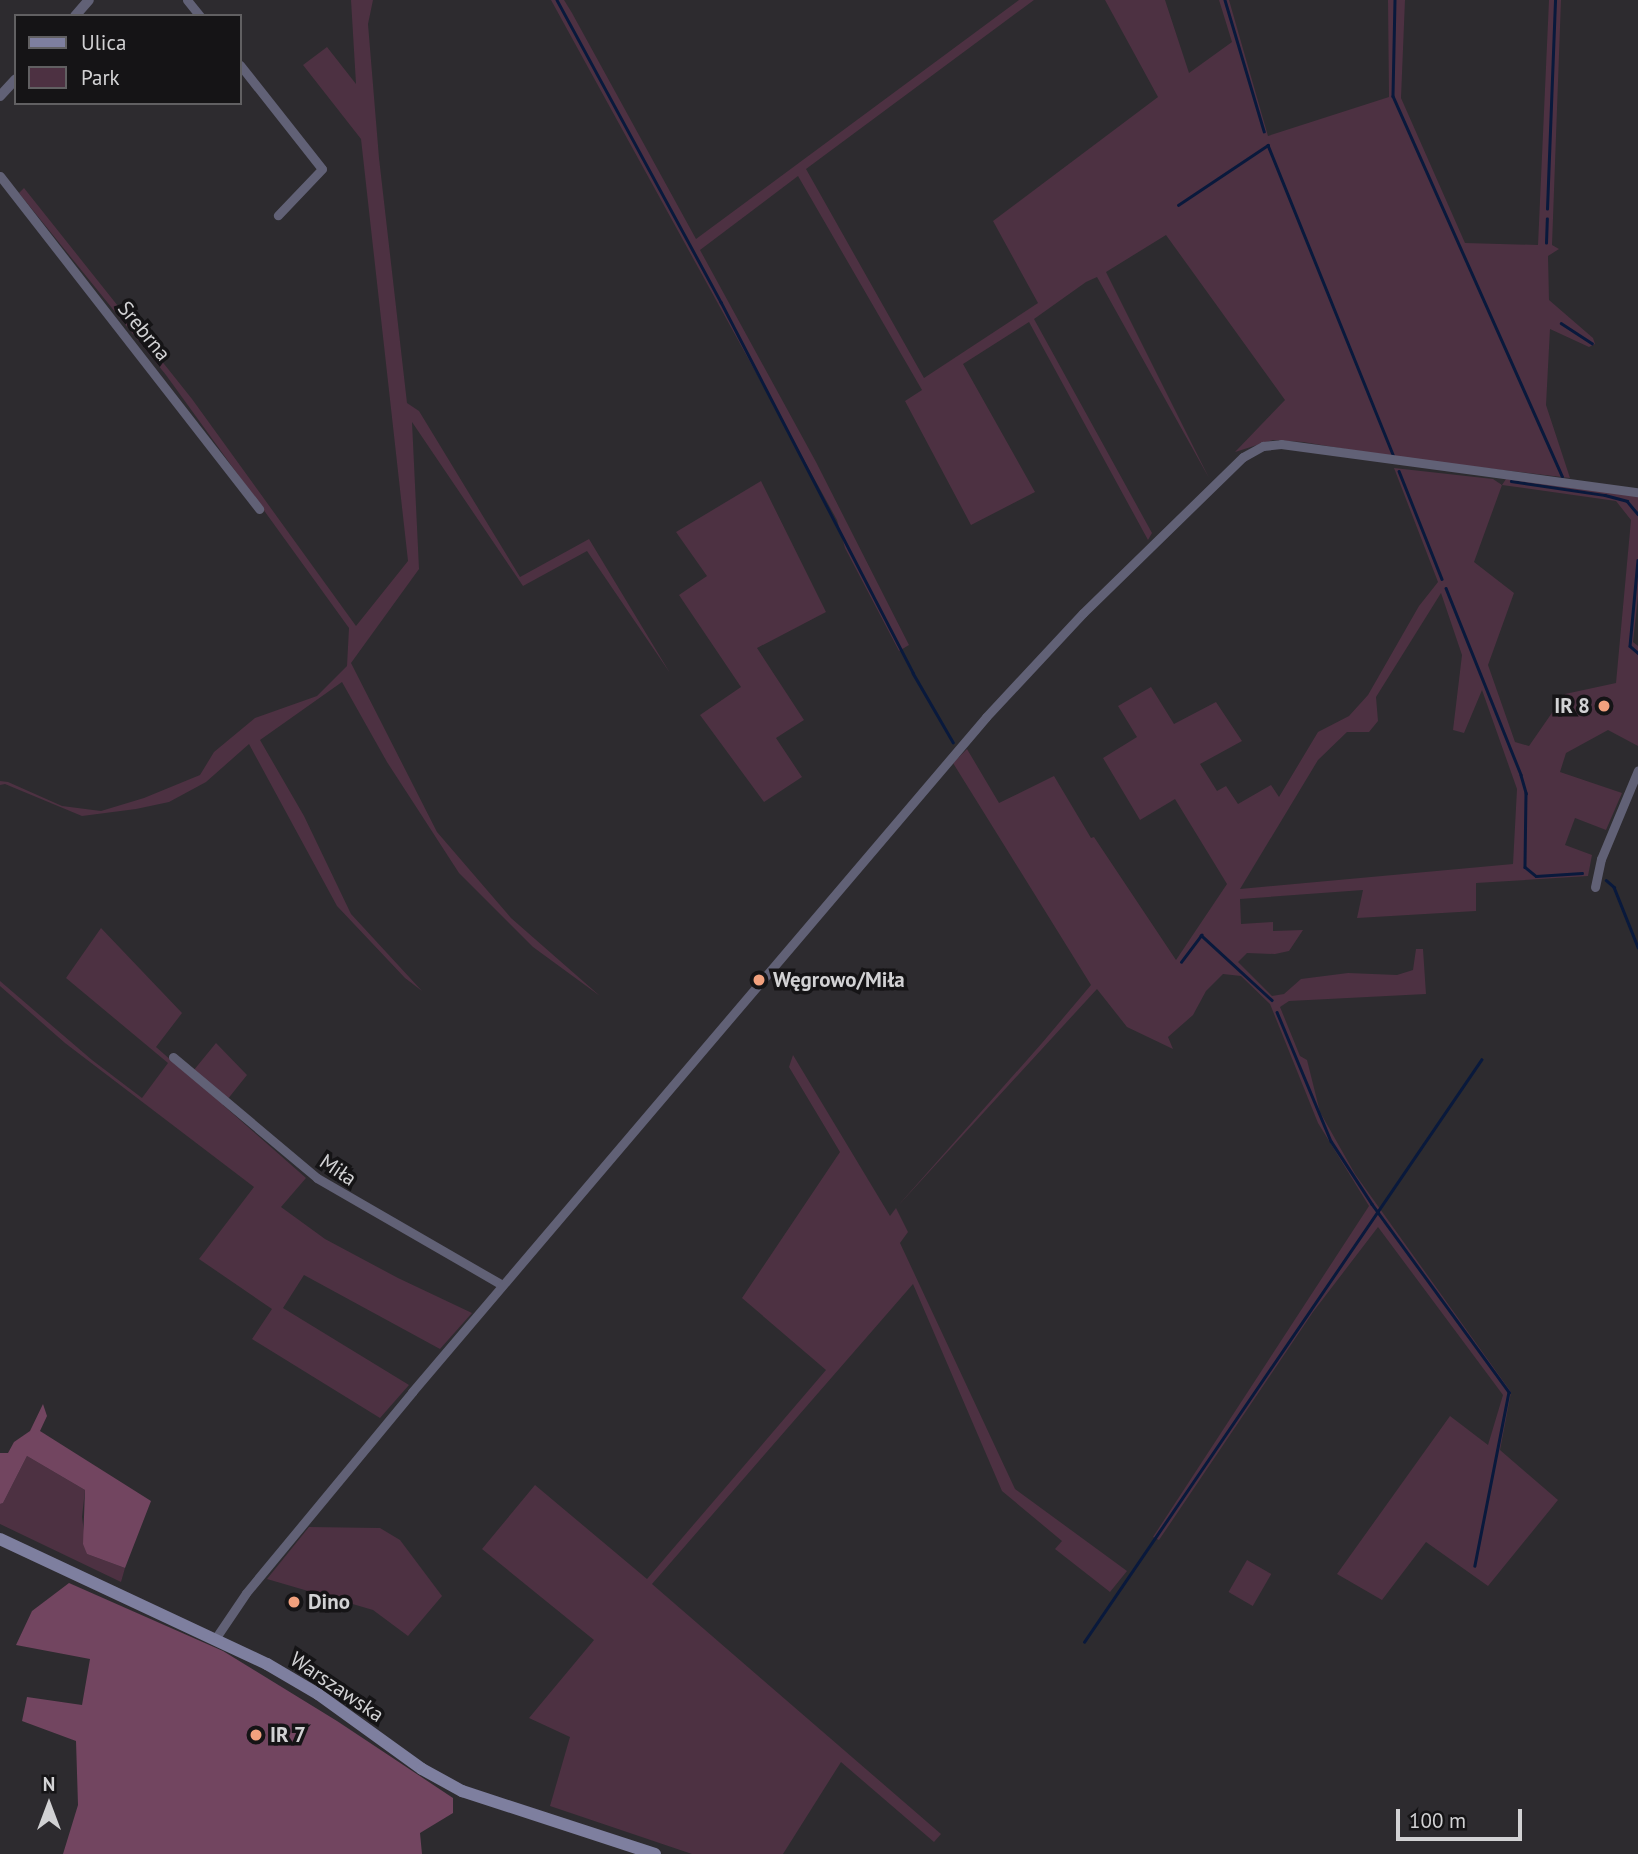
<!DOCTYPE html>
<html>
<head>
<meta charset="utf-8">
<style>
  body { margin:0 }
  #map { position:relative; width:1638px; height:1854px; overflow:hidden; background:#2d2b2f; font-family:"PT Sans",sans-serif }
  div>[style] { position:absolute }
  .green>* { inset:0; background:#4d3142; transform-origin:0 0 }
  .forest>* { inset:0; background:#724560 }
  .stream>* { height:2.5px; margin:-1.25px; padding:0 1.25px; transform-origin:1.25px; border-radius:1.25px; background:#09193c }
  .minor>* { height:9px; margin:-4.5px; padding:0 4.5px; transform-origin:4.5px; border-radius:4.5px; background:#616176 }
  .tertiary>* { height:10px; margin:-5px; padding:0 5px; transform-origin:5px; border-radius:5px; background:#616176 }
  .secondary>* { height:12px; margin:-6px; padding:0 6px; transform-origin:6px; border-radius:6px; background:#7e7f9f }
  .dots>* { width:19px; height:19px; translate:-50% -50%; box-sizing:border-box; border:4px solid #151416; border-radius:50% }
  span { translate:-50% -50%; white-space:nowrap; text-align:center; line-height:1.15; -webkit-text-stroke:7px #151416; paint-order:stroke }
  .street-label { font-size:21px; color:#d2d2d4 }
  .poi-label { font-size:21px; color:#d2d2d4; font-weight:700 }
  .right { translate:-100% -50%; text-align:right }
  .left { translate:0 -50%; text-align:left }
  .legend { position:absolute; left:14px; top:14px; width:228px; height:91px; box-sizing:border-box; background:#151416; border:2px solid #616062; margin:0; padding:9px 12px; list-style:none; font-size:21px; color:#d2d2d4 }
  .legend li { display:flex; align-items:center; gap:14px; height:35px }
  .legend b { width:35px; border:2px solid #616062 }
  .north { position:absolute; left:14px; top:1770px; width:70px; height:70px; -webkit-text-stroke:5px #151416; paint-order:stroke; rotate:0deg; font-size:19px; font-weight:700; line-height:28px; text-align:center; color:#d2d2d4 }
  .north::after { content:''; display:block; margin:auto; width:24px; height:32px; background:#d2d2d4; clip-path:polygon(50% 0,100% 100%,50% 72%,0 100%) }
  .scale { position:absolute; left:1396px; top:1809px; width:126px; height:32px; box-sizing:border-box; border:4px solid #d2d2d4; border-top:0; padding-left:9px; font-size:21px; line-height:24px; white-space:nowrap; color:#d2d2d4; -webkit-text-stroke:5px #151416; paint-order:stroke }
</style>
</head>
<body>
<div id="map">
  <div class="green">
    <div style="clip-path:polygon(351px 0,373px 0,368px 24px,379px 158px,407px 403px,419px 411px,520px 577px,589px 539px,670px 673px,587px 551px,523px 586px,412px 422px,419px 569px,351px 663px,437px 832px,511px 918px,600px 996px,533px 947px,459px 873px,387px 762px,342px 682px,260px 740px,304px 816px,351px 914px,422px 991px,405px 978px,337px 906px,249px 744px,206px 782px,169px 802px,136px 809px,82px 816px,5px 784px,0 785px,0 781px,8px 782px,62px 806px,101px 811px,144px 798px,200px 775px,214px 752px,255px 718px,317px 696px,347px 666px,349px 628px,166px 375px,19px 193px,24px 188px,192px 399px,356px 626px,408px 561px,361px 139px,303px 65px,327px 47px,356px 84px)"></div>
    <div style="clip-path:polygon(551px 0,564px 0,572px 13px,696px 239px,1019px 0,1034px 0,806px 169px,924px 378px,1038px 303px,993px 221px,1158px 97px,1105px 0,1165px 0,1189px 73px,1232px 42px,1219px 0,1229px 0,1268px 136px,1389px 97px,1388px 0,1405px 0,1401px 98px,1465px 243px,1538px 245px,1549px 0,1561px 0,1552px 245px,1559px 249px,1548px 256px,1549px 300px,1593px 338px,1595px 344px,1589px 347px,1550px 329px,1546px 405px,1570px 478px,1399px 458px,1303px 442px,1273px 440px,1235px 452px,1285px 400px,1166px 235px,1106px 272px,1209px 478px,1097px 277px,1086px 282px,1034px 319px,1152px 533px,1148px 540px,1029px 322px,963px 364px,1035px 492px,971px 525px,905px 401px,922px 390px,798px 176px,700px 250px,816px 462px,909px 645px,899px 651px,845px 548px,837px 520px)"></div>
    <div style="clip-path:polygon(evenodd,1394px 468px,1493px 479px,1502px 485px,1506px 479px,1638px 496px,1638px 597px,1633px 642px,1638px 646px,1638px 746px,1608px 730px,1566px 753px,1560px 772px,1622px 793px,1606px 830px,1575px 818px,1565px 845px,1592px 855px,1588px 876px,1476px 883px,1476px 911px,1357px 918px,1363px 890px,1240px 899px,1241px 924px,1273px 922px,1273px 931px,1303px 930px,1289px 951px,1275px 954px,1247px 953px,1238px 962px,1272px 996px,1284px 994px,1301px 979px,1348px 973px,1397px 975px,1413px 970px,1416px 949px,1423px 949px,1426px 994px,1289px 1001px,1280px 1007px,1300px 1056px,1307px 1060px,1320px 1112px,1355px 1174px,1511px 1392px,1500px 1450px,1558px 1500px,1488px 1586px,1426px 1542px,1382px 1600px,1337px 1574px,1450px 1416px,1488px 1445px,1503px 1395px,1378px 1227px,1313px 1312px,1159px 1540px,1153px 1537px,1369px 1206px,1318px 1123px,1270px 1004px,1241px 976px,1223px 974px,1206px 991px,1193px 1015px,1168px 1037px,1173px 1049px,1127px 1027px,1097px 989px,896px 1208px,908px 1232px,900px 1243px,1015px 1489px,1127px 1571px,1110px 1592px,1055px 1549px,1062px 1541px,1002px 1491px,913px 1284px,652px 1584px,941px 1834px,934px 1842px,841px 1762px,783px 1854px,692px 1854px,550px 1806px,570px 1737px,529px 1718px,594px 1640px,482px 1549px,535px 1485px,647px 1579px,826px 1370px,742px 1298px,840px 1152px,789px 1067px,793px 1055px,890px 1216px,896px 1208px,1042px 1043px,1091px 985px,953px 763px,967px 749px,999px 803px,1054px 776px,1091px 838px,1094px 837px,1176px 960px,1227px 884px,1175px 799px,1140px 820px,1103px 758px,1137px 737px,1118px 706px,1151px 687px,1174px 724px,1216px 702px,1242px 741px,1200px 764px,1217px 791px,1226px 786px,1238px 804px,1271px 785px,1279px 797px,1318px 732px,1349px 716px,1368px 695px,1419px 606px,1438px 582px,1394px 468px,1502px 485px,1616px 501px,1631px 520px,1616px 683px,1565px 694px,1529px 746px,1515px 742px,1488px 665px,1514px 593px,1474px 562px,1502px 485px,1394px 468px,1441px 593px,1462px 655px,1453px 730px,1464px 733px,1482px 690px,1517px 789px,1513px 864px,1240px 889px,1318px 760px,1347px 732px,1369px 732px,1378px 721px,1376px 697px,1441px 593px)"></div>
    <div style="clip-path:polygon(761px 481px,826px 612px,757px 648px,804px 720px,776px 738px,802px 777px,764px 802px,700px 715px,741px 687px,679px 595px,707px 576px,676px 532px)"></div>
    <div style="clip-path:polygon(101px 928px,182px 1013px,156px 1047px,189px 1076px,216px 1043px,247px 1075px,223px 1105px,306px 1178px,281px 1207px,325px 1239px,398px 1278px,472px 1313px,440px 1349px,304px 1275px,283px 1308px,409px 1385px,380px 1418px,252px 1339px,272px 1309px,199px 1259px,254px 1187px,65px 1043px,0 986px,0 981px,92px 1060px,142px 1098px,168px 1063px,66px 978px)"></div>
    <div style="clip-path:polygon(27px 1456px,85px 1490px,82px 1517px,87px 1554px,125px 1568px,121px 1582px,0 1524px,0 1504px,3px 1503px)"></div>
    <div style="clip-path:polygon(309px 1527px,380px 1528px,400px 1540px,442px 1596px,408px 1636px,373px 1610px,267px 1579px)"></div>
    <div style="left:1247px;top:1560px;width:28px;height:37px;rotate:30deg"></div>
  </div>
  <div class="forest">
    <div style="clip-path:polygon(43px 1404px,47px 1416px,40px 1431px,151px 1501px,125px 1568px,87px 1554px,83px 1544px,85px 1490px,27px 1456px,3px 1503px,0 1504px,0 1453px,8px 1453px,14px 1442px,30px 1431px)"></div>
    <div style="clip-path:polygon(69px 1583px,223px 1651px,337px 1721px,453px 1798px,453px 1813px,420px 1833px,422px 1854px,63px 1854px,78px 1805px,76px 1741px,22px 1721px,27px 1697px,82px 1705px,90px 1659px,16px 1645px,32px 1611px)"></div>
  </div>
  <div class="stream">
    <div style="left:557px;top:0;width:344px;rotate:61.5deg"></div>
    <div style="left:721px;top:302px;width:418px;rotate:62.6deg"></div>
    <div style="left:913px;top:673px;width:80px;rotate:59.9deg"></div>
    <div style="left:1225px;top:0;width:137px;rotate:73.4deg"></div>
    <div style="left:1395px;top:0;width:96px;rotate:91.2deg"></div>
    <div style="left:1393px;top:96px;width:416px;rotate:66deg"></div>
    <div style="left:1178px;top:205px;width:108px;rotate:-33.7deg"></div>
    <div style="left:1268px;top:145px;width:334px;rotate:68deg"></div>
    <div style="left:1547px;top:209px;width:209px;rotate:-87.8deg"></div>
    <div style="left:1546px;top:243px;width:24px;rotate:-88deg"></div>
    <div style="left:1561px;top:323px;width:37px;rotate:33deg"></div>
    <div style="left:1399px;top:471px;width:116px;rotate:68.3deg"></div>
    <div style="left:1511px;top:481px;width:95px;rotate:8.5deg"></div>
    <div style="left:1605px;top:495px;width:23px;rotate:15deg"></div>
    <div style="left:1627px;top:501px;width:17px;rotate:50deg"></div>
    <div style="left:1638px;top:560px;width:86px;rotate:95.3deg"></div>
    <div style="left:1630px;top:646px;width:11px;rotate:41deg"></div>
    <div style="left:1446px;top:588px;width:201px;rotate:68.1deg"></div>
    <div style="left:1521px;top:775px;width:19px;rotate:74deg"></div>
    <div style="left:1526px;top:793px;width:74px;rotate:90.8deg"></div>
    <div style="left:1525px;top:867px;width:14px;rotate:39deg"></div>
    <div style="left:1536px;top:876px;width:46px;rotate:-3.7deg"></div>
    <div style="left:1606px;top:880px;width:11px;rotate:41deg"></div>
    <div style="left:1614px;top:887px;width:65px;rotate:68.2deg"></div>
    <div style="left:1181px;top:962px;width:34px;rotate:-53deg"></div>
    <div style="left:1201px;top:935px;width:96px;rotate:42.5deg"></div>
    <div style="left:1277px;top:1012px;width:140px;rotate:67.3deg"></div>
    <div style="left:1331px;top:1141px;width:75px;rotate:56.9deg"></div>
    <div style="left:1372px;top:1204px;width:233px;rotate:53.9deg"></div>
    <div style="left:1509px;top:1392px;width:177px;rotate:101.1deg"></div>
    <div style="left:1084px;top:1642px;width:705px;rotate:-55.7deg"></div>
  </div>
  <div class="minor">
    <div style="left:187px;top:0;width:21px;rotate:51deg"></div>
    <div style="left:240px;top:65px;width:132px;rotate:51.7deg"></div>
    <div style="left:322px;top:169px;width:64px;rotate:133.7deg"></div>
    <div style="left:0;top:176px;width:422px;rotate:52.1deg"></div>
    <div style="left:1595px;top:887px;width:29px;rotate:-78deg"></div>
    <div style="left:1601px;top:859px;width:96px;rotate:-67.4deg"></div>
    <div style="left:173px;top:1057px;width:188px;rotate:40deg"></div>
    <div style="left:317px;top:1178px;width:214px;rotate:30deg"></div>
    <div style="left:215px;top:1639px;width:55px;rotate:-56deg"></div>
    <div style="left:246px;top:1593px;width:261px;rotate:-50.4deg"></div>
    <div style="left:412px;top:1392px;width:886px;rotate:-49.62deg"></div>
    <div style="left:986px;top:717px;width:142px;rotate:-47deg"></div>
    <div style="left:1083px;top:613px;width:223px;rotate:-44.3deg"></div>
    <div style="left:1243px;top:457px;width:23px;rotate:-29deg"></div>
    <div style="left:1263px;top:446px;width:18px;rotate:-6deg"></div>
    <div style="left:1281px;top:444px;width:360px;rotate:7.7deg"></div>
  </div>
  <div class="tertiary">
    <div style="left:75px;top:16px;width:21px;rotate:-49deg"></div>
    <div style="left:0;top:96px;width:23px;rotate:-47deg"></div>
  </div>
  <div class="secondary">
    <div style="left:0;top:1539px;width:295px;rotate:25.1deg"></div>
    <div style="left:267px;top:1664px;width:59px;rotate:30.5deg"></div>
    <div style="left:318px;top:1694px;width:128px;rotate:35.8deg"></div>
    <div style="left:422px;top:1769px;width:46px;rotate:28.8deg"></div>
    <div style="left:462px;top:1791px;width:203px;rotate:18.1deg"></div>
  </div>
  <div class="dots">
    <div style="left:1604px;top:706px;background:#f2a17e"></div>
    <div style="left:759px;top:980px;background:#f2a17e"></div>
    <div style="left:294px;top:1602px;background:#f2a17e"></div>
    <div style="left:256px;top:1735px;background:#f2a17e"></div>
  </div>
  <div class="street-label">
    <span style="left:144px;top:331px;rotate:51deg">Srebrna</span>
    <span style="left:338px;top:1170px;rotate:34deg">Miła</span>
    <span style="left:337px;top:1687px;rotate:34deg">Warszawska</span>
  </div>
  <div class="poi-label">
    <span class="right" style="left:1590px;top:706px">IR 8</span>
    <span class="left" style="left:773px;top:980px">Węgrowo/Miła</span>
    <span class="left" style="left:308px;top:1602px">Dino</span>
    <span class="left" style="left:270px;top:1735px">IR 7</span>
  </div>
  <ul class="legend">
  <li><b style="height:9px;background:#7e7f9f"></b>Ulica</li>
  <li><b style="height:19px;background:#4d3142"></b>Park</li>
  </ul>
  <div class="north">N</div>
  <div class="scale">100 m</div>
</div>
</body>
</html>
